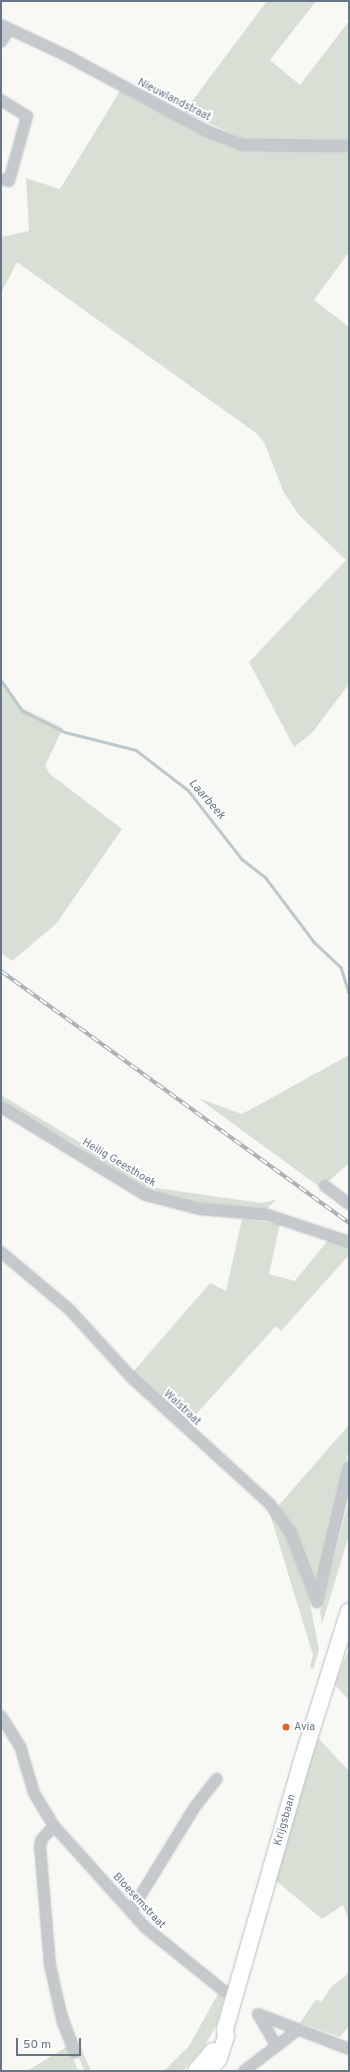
<!DOCTYPE html>
<html>
<head>
<meta charset="utf-8">
<style>
  body { margin:0 }
  #map { position:relative; width:350px; height:2072px; overflow:hidden; background:#f8f8f5; font-family:Overpass,sans-serif }
  div>[style] { position:absolute }
  .green>* { inset:0; background:#d8e0d6 }
  .stream>* { height:2.5px; margin:-1.25px; padding:0 1.25px; transform-origin:1.25px; border-radius:1.25px; background:#bdc8cd }
  .roads { filter:drop-shadow(0 0 1px #b8bcc0) drop-shadow(0 0 1px #b8bcc0) }
  .street>* { height:10px; margin:-5px; padding:0 5px; transform-origin:5px; border-radius:5px; background:#c5c9cc }
  .primary>* { height:16px; margin:-8px; padding:0 8px; transform-origin:8px; border-radius:8px; background:#fff }
  .rail>* { height:4px; margin-top:-2px; transform-origin:0; background:repeating-linear-gradient(90deg,#fff 0 8px,#a5abb1 0 16px); box-sizing:border-box; border-block:1px solid #a5abb1 }
  .dots>* { width:11px; height:11px; translate:-50% -50%; box-sizing:border-box; border:2px solid #fff; border-radius:50% }
  span { translate:-50% -50%; white-space:nowrap; text-align:center; line-height:1.15; -webkit-text-stroke:4px #fff; paint-order:stroke }
  .street-label { font-size:11px; color:#667687 }
  .poi-label { font-size:11px; color:#667687 }
  .left { translate:0 -50%; text-align:left }
  .water-label { font-size:12px; color:#617783; font-style:italic }
  .frame { position:absolute; inset:0; border:2px solid #667687; pointer-events:none }
  .scale { position:absolute; left:16px; top:2038px; width:65px; height:18px; box-sizing:border-box; border:2px solid #667687; border-top:0; padding-left:5px; font-size:12px; line-height:14px; white-space:nowrap; color:#667687; -webkit-text-stroke:3px #fff; paint-order:stroke }
</style>
</head>
<body>
<div id="map">
  <div class="green">
    <div style="clip-path:polygon(267px 1px,316px 1px,270px 60px,300px 85px,349px 21px,349px 252px,314px 300px,349px 327px,349px 684px,312px 733px,294px 747px,249px 662px,346px 560px,299px 515px,284px 493px,264px 442px,256px 433px,17px 262px,1px 293px,1px 237px,29px 231px,26px 178px,60px 189px,120px 91px,220px 142px,246px 150px,251px 142px,184px 112px)"></div>
    <div style="clip-path:polygon(1px 682px,22px 708px,63px 728px,45px 766px,50px 774px,122px 829px,56px 924px,12px 961px,1px 953px)"></div>
    <div style="clip-path:polygon(349px 1055px,349px 1163px,321px 1188px,198px 1098px,242px 1114px)"></div>
    <div style="clip-path:polygon(1px 1095px,156px 1188px,261px 1203px,276px 1200px,263px 1212px,174px 1200px,144px 1189px,70px 1141px,1px 1103px)"></div>
    <div style="clip-path:polygon(242px 1219px,280px 1224px,269px 1274px,295px 1281px,328px 1240px,349px 1247px,349px 1255px,281px 1331px,276px 1326px,188px 1423px,133px 1372px,210px 1283px,226px 1291px)"></div>
    <div style="clip-path:polygon(349px 1418px,349px 1449px,318px 1581px,314px 1581px,279px 1505px,347px 1427px)"></div>
    <div style="clip-path:polygon(349px 1501px,349px 1535px,322px 1624px,320px 1612px)"></div>
    <div style="clip-path:polygon(269px 1511px,274px 1512px,285px 1531px,309px 1598px,319px 1650px,313px 1669px,310px 1667px,313px 1655px)"></div>
    <div style="clip-path:polygon(349px 1649px,349px 1700px,334px 1684px)"></div>
    <div style="clip-path:polygon(318px 1738px,349px 1771px,349px 1921px,343px 1905px,322px 1919px,275px 1880px)"></div>
    <div style="clip-path:polygon(349px 1973px,349px 2026px,340px 2037px,300px 2023px,316px 1999px,321px 2002px,332px 1986px)"></div>
    <div style="clip-path:polygon(58px 1986px,76px 2036px,91px 2071px,84px 2071px,64px 2015px)"></div>
    <div style="clip-path:polygon(219px 1992px,224px 1999px,216px 2026px,204px 2047px,183px 2071px,164px 2071px,189px 2046px)"></div>
    <div style="clip-path:polygon(68px 2046px,78px 2071px,27px 2071px)"></div>
  </div>
  <div class="stream">
    <div style="left:1px;top:680px;width:38px;rotate:55deg"></div>
    <div style="left:23px;top:711px;width:47px;rotate:26.6deg"></div>
    <div style="left:65px;top:732px;width:73px;rotate:14.2deg"></div>
    <div style="left:136px;top:750px;width:66px;rotate:37.6deg"></div>
    <div style="left:188px;top:790px;width:88px;rotate:52deg"></div>
    <div style="left:242px;top:859px;width:31px;rotate:38deg"></div>
    <div style="left:266px;top:878px;width:81px;rotate:53deg"></div>
    <div style="left:315px;top:943px;width:35px;rotate:43deg"></div>
    <div style="left:341px;top:967px;width:27px;rotate:73deg"></div>
  </div>
  <div class="roads">
    <div class="street">
      <div style="left:1px;top:25px;width:73px;rotate:25.2deg"></div>
      <div style="left:67px;top:56px;width:159px;rotate:28.2deg"></div>
      <div style="left:207px;top:131px;width:39px;rotate:21deg"></div>
      <div style="left:243px;top:145px;width:106px;rotate:0.5deg"></div>
      <div style="left:1px;top:42px;width:15px;rotate:-58deg"></div>
      <div style="left:1px;top:100px;width:31px;rotate:32deg"></div>
      <div style="left:27px;top:116px;width:67px;rotate:105.5deg"></div>
      <div style="left:9px;top:181px;width:8px;rotate:-166deg"></div>
      <div style="left:1px;top:1107px;width:169px;rotate:31.4deg"></div>
      <div style="left:145px;top:1195px;width:56px;rotate:14.5deg"></div>
      <div style="left:199px;top:1209px;width:69px;rotate:5deg"></div>
      <div style="left:268px;top:1215px;width:85px;rotate:18.4deg"></div>
      <div style="left:325px;top:1186px;width:30px;rotate:37deg"></div>
      <div style="left:1px;top:1252px;width:89px;rotate:40deg"></div>
      <div style="left:69px;top:1309px;width:93px;rotate:47.6deg"></div>
      <div style="left:132px;top:1378px;width:187px;rotate:42.4deg"></div>
      <div style="left:270px;top:1504px;width:36px;rotate:54deg"></div>
      <div style="left:291px;top:1533px;width:74px;rotate:69.4deg"></div>
      <div style="left:317px;top:1602px;width:139px;rotate:-76.7deg"></div>
      <div style="left:1px;top:1716px;width:36px;rotate:58deg"></div>
      <div style="left:20px;top:1746px;width:49px;rotate:73.4deg"></div>
      <div style="left:34px;top:1793px;width:39px;rotate:59deg"></div>
      <div style="left:54px;top:1826px;width:137px;rotate:48deg"></div>
      <div style="left:146px;top:1928px;width:100px;rotate:38.9deg"></div>
      <div style="left:224px;top:1991px;width:12px;rotate:20deg"></div>
      <div style="left:54px;top:1826px;width:18px;rotate:133deg"></div>
      <div style="left:42px;top:1839px;width:7px;rotate:106deg"></div>
      <div style="left:40px;top:1846px;width:119px;rotate:85.2deg"></div>
      <div style="left:50px;top:1965px;width:59px;rotate:77.4deg"></div>
      <div style="left:63px;top:2023px;width:32px;rotate:68deg"></div>
      <div style="left:131px;top:1911px;width:121px;rotate:-58.5deg"></div>
      <div style="left:194px;top:1808px;width:37px;rotate:-52deg"></div>
      <div style="left:258px;top:2014px;width:97px;rotate:21deg"></div>
      <div style="left:258px;top:2014px;width:36px;rotate:60deg"></div>
      <div style="left:244px;top:2071px;width:69px;rotate:-37.4deg"></div>
    </div>
    <div class="primary">
      <div style="left:196px;top:2071px;width:26px;rotate:-50deg"></div>
      <div style="left:209px;top:2071px;width:16px;rotate:-52deg"></div>
      <div style="left:219px;top:2058px;width:23px;rotate:-72deg"></div>
      <div style="left:226px;top:2036px;width:7px;rotate:-98deg"></div>
      <div style="left:225px;top:2029px;width:276px;rotate:-74deg"></div>
      <div style="left:301px;top:1764px;width:160px;rotate:-72.6deg"></div>
    </div>
  </div>
  <div class="rail">
    <div style="left:1px;top:971px;width:430px;rotate:35.9deg"></div>
  </div>
  <div class="dots">
    <div style="left:286px;top:1727px;background:#ea6023"></div>
  </div>
  <div class="street-label">
    <span style="left:174px;top:100px;rotate:27deg">Nieuwlandstraat</span>
    <span style="left:119px;top:1163px;rotate:31deg">Heilig Geesthoek</span>
    <span style="left:182px;top:1408px;rotate:43deg">Walstraat</span>
    <span style="left:285px;top:1820px;rotate:-74deg">Krijgsbaan</span>
    <span style="left:139px;top:1901px;rotate:47deg">Bloesemstraat</span>
  </div>
  <div class="poi-label">
    <span class="left" style="left:294px;top:1727px">Avia</span>
  </div>
  <div class="water-label">
    <span style="left:206px;top:800px;rotate:49deg">Laarbeek</span>
  </div>
  <div class="frame"></div>
  <div class="scale">50 m</div>
</div>
</body>
</html>
